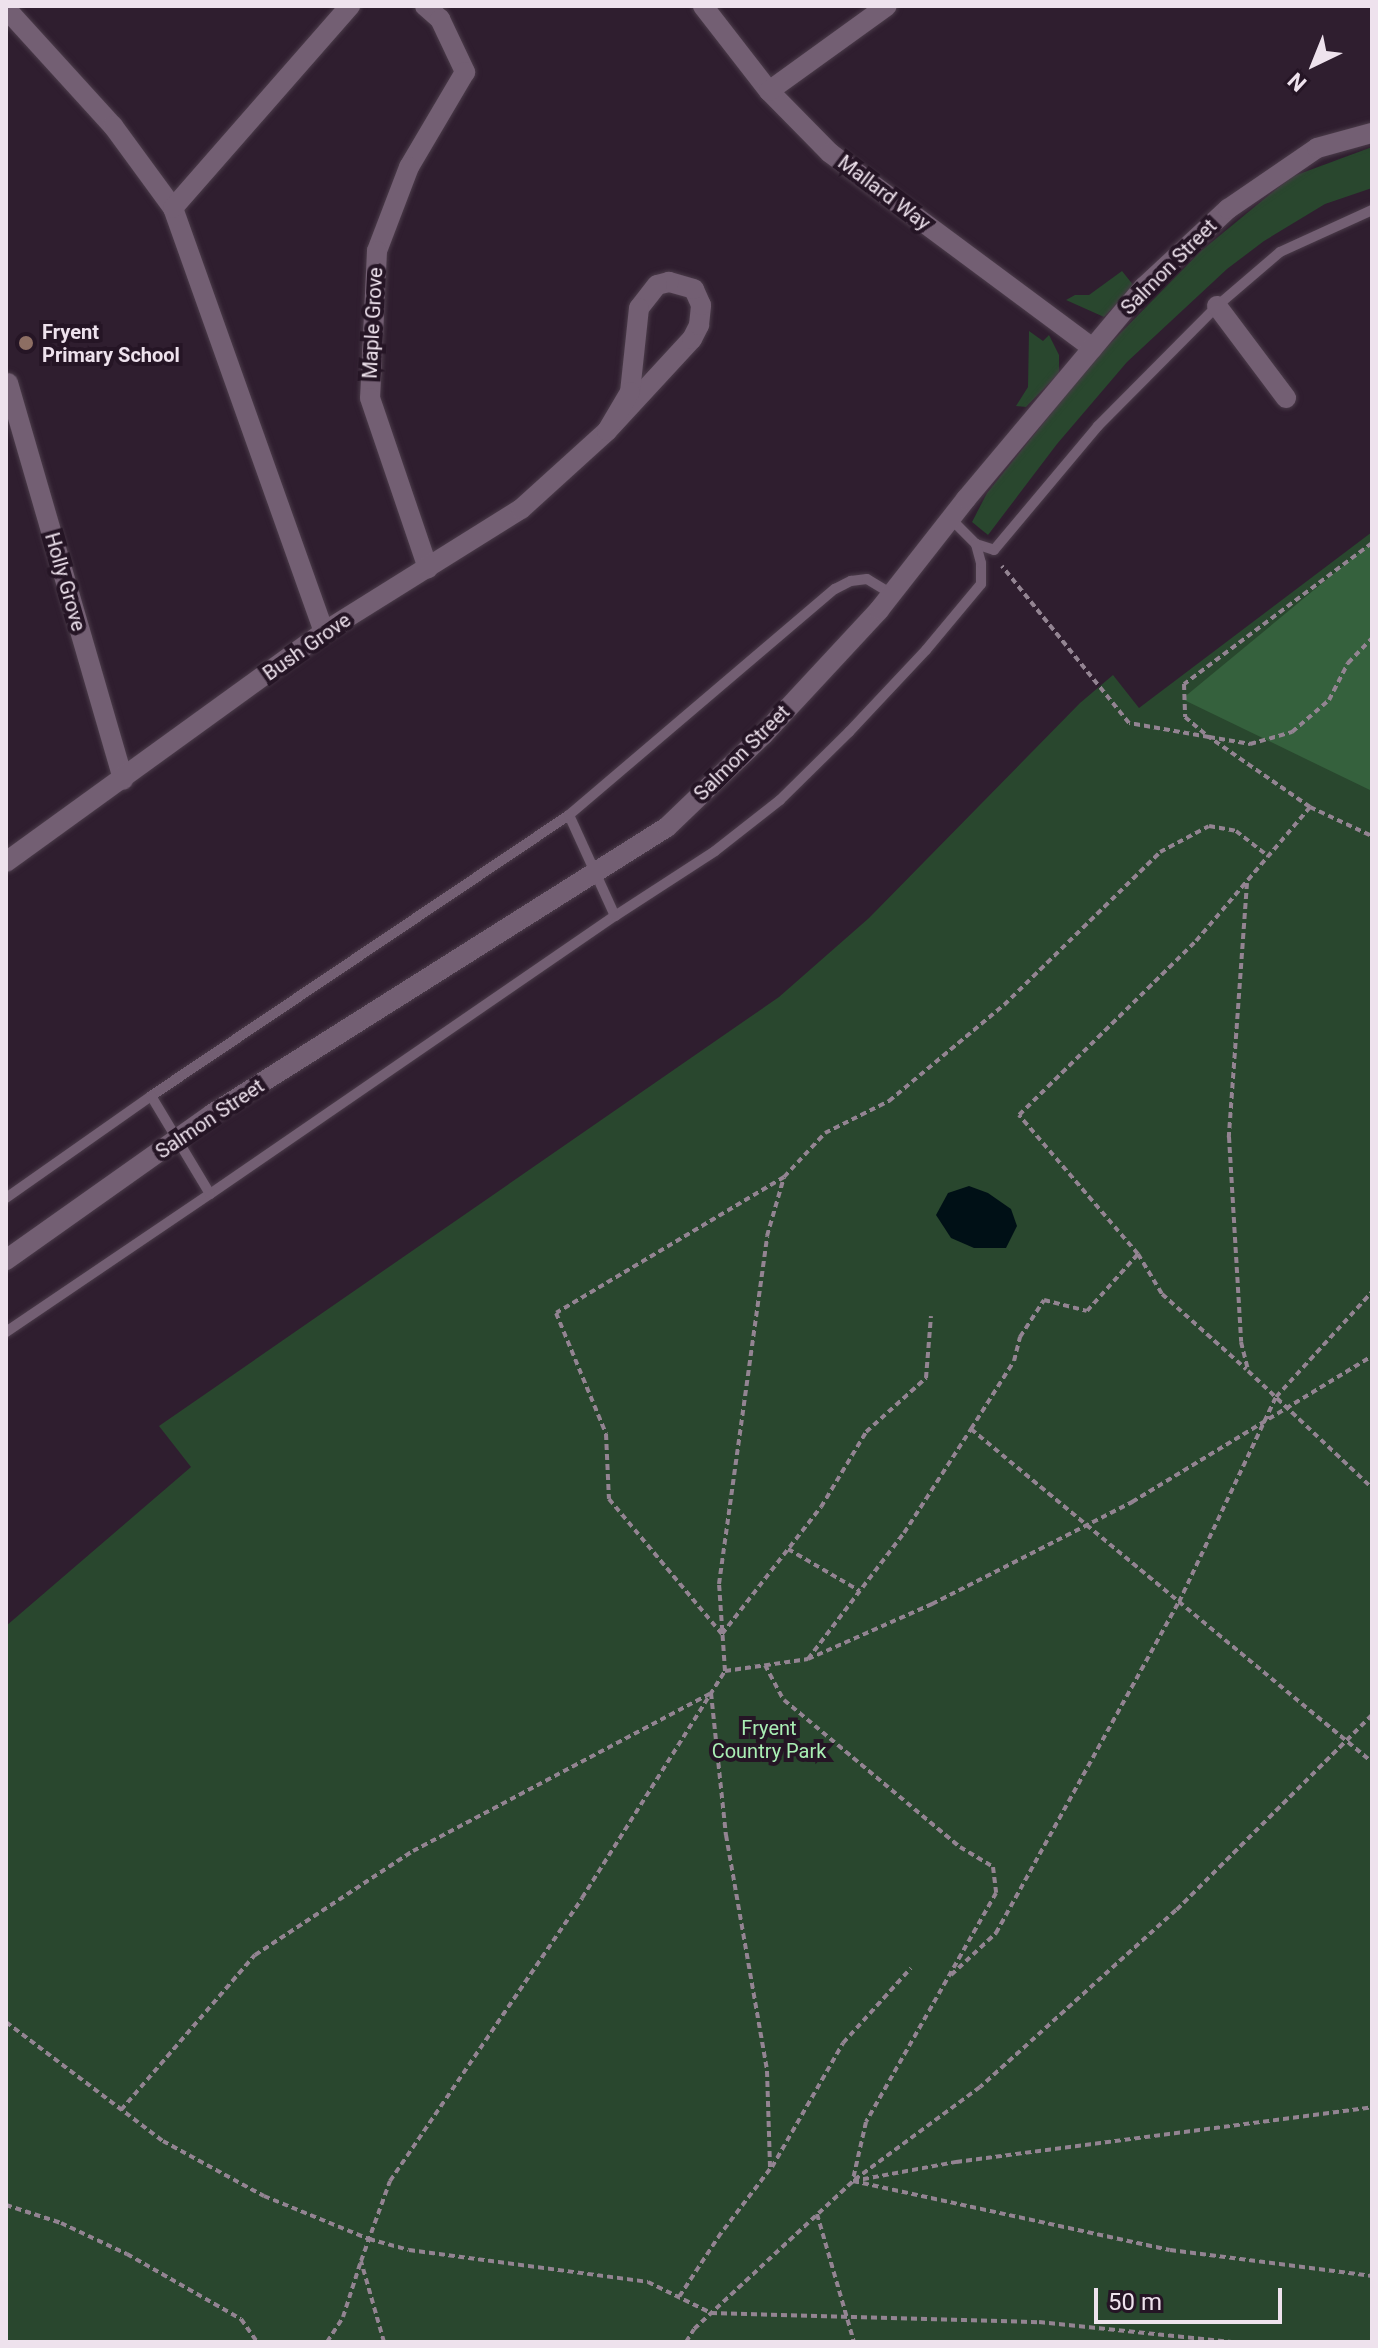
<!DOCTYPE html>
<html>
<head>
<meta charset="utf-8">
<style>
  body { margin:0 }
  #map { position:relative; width:1378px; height:2348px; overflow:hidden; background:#2f1e2f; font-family:Roboto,sans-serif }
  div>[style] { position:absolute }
  .green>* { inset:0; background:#29472e }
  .forest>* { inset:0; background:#35613d }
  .water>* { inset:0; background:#001016 }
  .path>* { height:4px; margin-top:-2px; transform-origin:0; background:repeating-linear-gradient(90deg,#938492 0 6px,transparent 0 10px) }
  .roads { filter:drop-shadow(0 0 2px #4b3c4a) drop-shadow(0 0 2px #4b3c4a) }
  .service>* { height:10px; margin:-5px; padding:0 5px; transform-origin:5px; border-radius:5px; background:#735f73 }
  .minor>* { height:20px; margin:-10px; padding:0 10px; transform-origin:10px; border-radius:10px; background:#735f73 }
  .dots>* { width:22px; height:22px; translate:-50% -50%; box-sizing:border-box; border:4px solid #251525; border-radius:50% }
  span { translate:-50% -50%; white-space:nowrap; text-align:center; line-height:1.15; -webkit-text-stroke:8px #251525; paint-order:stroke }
  .street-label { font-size:20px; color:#eee2ed }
  .poi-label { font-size:20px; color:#eee2ed; font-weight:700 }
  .left { translate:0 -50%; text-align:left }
  .park-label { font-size:20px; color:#a9eeb4 }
  .frame { position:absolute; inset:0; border:8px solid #eee2ed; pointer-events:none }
  .north { position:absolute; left:1274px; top:24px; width:80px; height:80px; -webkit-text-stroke:6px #251525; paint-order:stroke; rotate:223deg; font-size:22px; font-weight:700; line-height:32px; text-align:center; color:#eee2ed }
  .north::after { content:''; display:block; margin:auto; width:28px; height:36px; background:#eee2ed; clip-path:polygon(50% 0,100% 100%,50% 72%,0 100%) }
  .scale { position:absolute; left:1094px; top:2288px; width:188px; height:36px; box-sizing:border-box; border:4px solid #eee2ed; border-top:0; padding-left:10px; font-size:24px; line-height:28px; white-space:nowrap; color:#eee2ed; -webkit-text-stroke:6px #251525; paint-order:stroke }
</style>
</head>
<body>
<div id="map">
  <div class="green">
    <div style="clip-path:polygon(1372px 147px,1372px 188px,1325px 204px,1264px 241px,1227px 269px,1127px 362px,1057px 444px,988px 535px,972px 522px,987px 493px,1095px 359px,1201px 251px,1291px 177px)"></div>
    <div style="clip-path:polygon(1122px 271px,1134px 286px,1104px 317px,1066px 300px,1075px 295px,1089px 295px)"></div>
    <div style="clip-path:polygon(1029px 331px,1043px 341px,1049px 335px,1059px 355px,1059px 373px,1026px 407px,1016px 406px,1028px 387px)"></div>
    <div style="clip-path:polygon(1372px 532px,1372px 2342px,6px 2342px,6px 1626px,191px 1467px,159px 1426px,779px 997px,869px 918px,1080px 703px,1113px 675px,1139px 708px)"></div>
  </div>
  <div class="forest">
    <div style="clip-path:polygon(1372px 542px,1372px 791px,1182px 699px)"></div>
  </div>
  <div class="water">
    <div style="clip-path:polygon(969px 1186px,988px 1193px,1011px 1209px,1017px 1226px,1006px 1248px,974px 1248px,951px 1238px,936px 1215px,948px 1193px)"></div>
  </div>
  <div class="path">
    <div style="left:1372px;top:543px;width:235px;rotate:143.1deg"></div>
    <div style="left:1184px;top:684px;width:33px;rotate:88deg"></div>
    <div style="left:1185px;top:717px;width:31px;rotate:40deg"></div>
    <div style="left:1209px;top:737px;width:42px;rotate:9.7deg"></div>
    <div style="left:1250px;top:744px;width:44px;rotate:-15.9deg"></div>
    <div style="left:1292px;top:732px;width:49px;rotate:-40.9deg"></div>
    <div style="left:1329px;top:700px;width:42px;rotate:-62.8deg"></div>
    <div style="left:1348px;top:663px;width:35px;rotate:-46deg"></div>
    <div style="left:1310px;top:807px;width:68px;rotate:25.1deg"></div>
    <div style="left:1247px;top:883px;width:255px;rotate:94.1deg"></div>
    <div style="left:1229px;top:1137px;width:205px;rotate:86.6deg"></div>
    <div style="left:1241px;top:1342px;width:30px;rotate:76deg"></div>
    <div style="left:1248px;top:1371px;width:170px;rotate:43.3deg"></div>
    <div style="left:784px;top:1177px;width:265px;rotate:149.2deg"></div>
    <div style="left:556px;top:1313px;width:131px;rotate:67.5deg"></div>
    <div style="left:606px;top:1434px;width:65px;rotate:87.4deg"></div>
    <div style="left:609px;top:1499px;width:176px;rotate:50.1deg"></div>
    <div style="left:722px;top:1634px;width:161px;rotate:-52.1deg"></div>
    <div style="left:821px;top:1507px;width:87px;rotate:-59deg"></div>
    <div style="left:866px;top:1432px;width:81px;rotate:-42deg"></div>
    <div style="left:926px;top:1378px;width:62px;rotate:-85.4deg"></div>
    <div style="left:1138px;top:1254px;width:47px;rotate:59deg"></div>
    <div style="left:1162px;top:1294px;width:113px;rotate:41.8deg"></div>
    <div style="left:971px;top:1429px;width:521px;rotate:39.71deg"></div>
    <div style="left:788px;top:1549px;width:83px;rotate:30.3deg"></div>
    <div style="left:808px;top:1659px;width:136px;rotate:-23.9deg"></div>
    <div style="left:932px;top:1604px;width:225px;rotate:-27deg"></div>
    <div style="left:1132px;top:1502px;width:281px;rotate:-31.3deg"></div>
    <div style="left:765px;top:1665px;width:40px;rotate:62deg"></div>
    <div style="left:784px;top:1700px;width:229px;rotate:39.9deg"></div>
    <div style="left:960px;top:1847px;width:39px;rotate:31deg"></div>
    <div style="left:993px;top:1867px;width:26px;rotate:83deg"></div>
    <div style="left:996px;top:1893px;width:263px;rotate:119.6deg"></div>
    <div style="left:866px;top:2122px;width:58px;rotate:102.8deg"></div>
    <div style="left:725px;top:1671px;width:87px;rotate:-93.9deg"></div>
    <div style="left:719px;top:1584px;width:351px;rotate:-82.1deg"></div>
    <div style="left:767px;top:1236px;width:61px;rotate:-73.9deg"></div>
    <div style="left:784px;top:1177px;width:60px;rotate:-47deg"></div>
    <div style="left:825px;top:1133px;width:72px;rotate:-26.6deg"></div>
    <div style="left:889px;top:1101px;width:150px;rotate:-39.9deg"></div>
    <div style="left:1004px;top:1005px;width:219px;rotate:-44.4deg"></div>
    <div style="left:1160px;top:852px;width:55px;rotate:-28deg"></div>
    <div style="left:1209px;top:826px;width:27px;rotate:10deg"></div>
    <div style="left:1236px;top:831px;width:41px;rotate:38deg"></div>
    <div style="left:1372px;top:1715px;width:276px;rotate:135.1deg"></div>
    <div style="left:1176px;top:1910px;width:264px;rotate:137.9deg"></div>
    <div style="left:980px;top:2087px;width:158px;rotate:143.5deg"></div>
    <div style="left:853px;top:2181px;width:105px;rotate:-10.5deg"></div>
    <div style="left:956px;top:2162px;width:420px;rotate:-7.5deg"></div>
    <div style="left:951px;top:1975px;width:62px;rotate:-43deg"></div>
    <div style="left:996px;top:1933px;width:378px;rotate:-61.1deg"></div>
    <div style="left:1179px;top:1602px;width:227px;rotate:-64.7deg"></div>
    <div style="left:1276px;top:1397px;width:142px;rotate:-47.6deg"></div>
    <div style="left:6px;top:2022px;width:197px;rotate:37.2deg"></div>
    <div style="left:163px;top:2141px;width:115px;rotate:28.6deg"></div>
    <div style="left:264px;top:2196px;width:113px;rotate:22.3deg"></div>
    <div style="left:369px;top:2239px;width:41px;rotate:15.4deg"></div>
    <div style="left:409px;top:2250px;width:241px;rotate:7.6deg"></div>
    <div style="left:648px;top:2282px;width:70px;rotate:26.2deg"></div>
    <div style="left:711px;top:2313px;width:328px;rotate:1.6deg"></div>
    <div style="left:1039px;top:2322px;width:196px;rotate:5.9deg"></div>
    <div style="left:121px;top:2110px;width:205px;rotate:-49.2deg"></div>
    <div style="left:255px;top:1955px;width:189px;rotate:-33.4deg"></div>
    <div style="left:413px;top:1851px;width:337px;rotate:-27.9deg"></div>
    <div style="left:711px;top:1693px;width:143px;rotate:84deg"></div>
    <div style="left:726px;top:1835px;width:240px;rotate:80.1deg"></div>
    <div style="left:767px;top:2071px;width:98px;rotate:88.2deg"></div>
    <div style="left:770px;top:2169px;width:81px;rotate:127.4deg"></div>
    <div style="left:721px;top:2233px;width:77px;rotate:123.3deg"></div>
    <div style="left:772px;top:2167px;width:143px;rotate:-60.2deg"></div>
    <div style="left:843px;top:2043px;width:101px;rotate:-47.8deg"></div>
    <div style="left:6px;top:2205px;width:58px;rotate:18.1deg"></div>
    <div style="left:61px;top:2223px;width:73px;rotate:25.2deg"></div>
    <div style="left:127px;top:2254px;width:131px;rotate:29.7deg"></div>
    <div style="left:241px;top:2319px;width:28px;rotate:55deg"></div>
    <div style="left:817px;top:2214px;width:133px;rotate:73.9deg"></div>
    <div style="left:327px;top:2342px;width:30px;rotate:-57deg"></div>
    <div style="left:343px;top:2317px;width:56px;rotate:-72.2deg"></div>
    <div style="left:384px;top:2342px;width:84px;rotate:-105.9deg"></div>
    <div style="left:361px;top:2261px;width:85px;rotate:-70.1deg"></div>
    <div style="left:390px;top:2181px;width:342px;rotate:-55.8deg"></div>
    <div style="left:582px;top:1898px;width:268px;rotate:-57.8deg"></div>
    <div style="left:725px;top:1671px;width:84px;rotate:-8.2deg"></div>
    <div style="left:808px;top:1659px;width:158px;rotate:-52.7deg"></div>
    <div style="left:904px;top:1533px;width:124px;rotate:-57.2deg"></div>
    <div style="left:971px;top:1429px;width:80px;rotate:-57.7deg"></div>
    <div style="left:1014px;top:1361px;width:25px;rotate:-76deg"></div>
    <div style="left:1020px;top:1337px;width:44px;rotate:-57deg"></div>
    <div style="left:1044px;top:1300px;width:44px;rotate:14.3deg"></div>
    <div style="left:1087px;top:1311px;width:76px;rotate:-48.2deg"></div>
    <div style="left:1138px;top:1254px;width:183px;rotate:-130.6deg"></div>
    <div style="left:1019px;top:1115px;width:248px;rotate:-44.5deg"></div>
    <div style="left:1196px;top:941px;width:176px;rotate:-49.6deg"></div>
    <div style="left:1310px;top:807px;width:123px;rotate:-145.3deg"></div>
    <div style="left:1209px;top:737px;width:81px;rotate:-170.1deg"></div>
    <div style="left:1129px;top:723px;width:202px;rotate:-129deg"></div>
    <div style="left:686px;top:2342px;width:15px;rotate:-58deg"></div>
    <div style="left:694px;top:2329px;width:217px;rotate:-42.9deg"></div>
    <div style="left:853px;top:2181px;width:324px;rotate:12.3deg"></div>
    <div style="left:1170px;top:2250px;width:204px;rotate:7.3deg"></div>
  </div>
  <div class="roads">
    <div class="service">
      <div style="left:950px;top:518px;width:37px;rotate:45deg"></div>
      <div style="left:976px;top:544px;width:19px;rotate:18deg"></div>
      <div style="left:994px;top:550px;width:162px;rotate:-50deg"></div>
      <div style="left:1098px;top:426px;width:169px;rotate:-45.2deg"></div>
      <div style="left:1217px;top:306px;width:83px;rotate:-40.6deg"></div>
      <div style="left:1280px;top:252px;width:101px;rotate:-24.5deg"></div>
      <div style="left:615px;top:916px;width:119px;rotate:-33deg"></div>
      <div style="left:715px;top:851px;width:83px;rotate:-38.1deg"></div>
      <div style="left:780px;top:800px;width:97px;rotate:-44.6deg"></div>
      <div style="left:849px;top:732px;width:112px;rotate:-46.8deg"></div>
      <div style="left:926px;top:650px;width:86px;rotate:-50.2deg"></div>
      <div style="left:981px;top:584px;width:21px;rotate:-90deg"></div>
      <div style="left:981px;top:563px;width:20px;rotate:-105deg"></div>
      <div style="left:210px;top:1194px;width:491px;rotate:-34.5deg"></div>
      <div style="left:615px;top:916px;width:111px;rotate:-114.5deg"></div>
      <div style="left:6px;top:1198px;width:177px;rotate:-35.1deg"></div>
      <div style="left:151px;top:1096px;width:504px;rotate:-33.91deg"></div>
      <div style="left:569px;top:815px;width:349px;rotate:-40.4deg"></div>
      <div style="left:835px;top:589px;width:18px;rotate:-27deg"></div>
      <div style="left:851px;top:581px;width:16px;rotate:-7deg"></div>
      <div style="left:867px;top:579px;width:29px;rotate:31deg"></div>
      <div style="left:6px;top:1332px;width:246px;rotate:-34.1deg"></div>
      <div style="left:210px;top:1194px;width:114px;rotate:-121deg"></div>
    </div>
    <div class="minor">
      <div style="left:425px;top:6px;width:20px;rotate:41deg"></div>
      <div style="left:440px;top:19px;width:59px;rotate:64.7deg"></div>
      <div style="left:465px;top:72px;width:110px;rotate:120.5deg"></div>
      <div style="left:409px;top:167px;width:90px;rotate:110.9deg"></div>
      <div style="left:377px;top:251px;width:147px;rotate:92.7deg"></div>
      <div style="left:370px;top:398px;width:180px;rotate:71.2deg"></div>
      <div style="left:703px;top:6px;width:108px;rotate:52.2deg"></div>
      <div style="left:769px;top:91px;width:87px;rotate:45.5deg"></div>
      <div style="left:830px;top:153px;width:327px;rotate:36.6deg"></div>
      <div style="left:10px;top:13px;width:153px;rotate:47.7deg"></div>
      <div style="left:113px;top:126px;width:102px;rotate:53.8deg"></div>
      <div style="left:173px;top:208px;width:450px;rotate:70.4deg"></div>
      <div style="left:769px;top:91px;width:145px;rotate:-35.8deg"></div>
      <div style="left:173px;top:208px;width:269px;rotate:-48.8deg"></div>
      <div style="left:1217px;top:306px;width:115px;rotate:53.1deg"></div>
      <div style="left:8px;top:383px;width:413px;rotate:73.8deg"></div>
      <div style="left:6px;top:862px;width:392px;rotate:-35.9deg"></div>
      <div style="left:324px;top:632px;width:232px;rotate:-32deg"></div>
      <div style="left:521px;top:509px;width:116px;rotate:-42.2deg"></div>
      <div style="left:607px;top:431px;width:125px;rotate:-47.3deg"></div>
      <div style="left:692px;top:339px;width:16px;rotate:-63deg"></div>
      <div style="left:699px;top:325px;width:20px;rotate:-84deg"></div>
      <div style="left:701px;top:305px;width:17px;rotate:-114deg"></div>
      <div style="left:694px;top:289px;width:26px;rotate:-164deg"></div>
      <div style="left:669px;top:282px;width:12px;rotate:166deg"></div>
      <div style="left:657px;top:285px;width:29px;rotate:128deg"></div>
      <div style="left:639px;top:308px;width:84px;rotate:96.1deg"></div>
      <div style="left:630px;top:392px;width:45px;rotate:120.5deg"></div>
      <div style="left:6px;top:1260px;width:252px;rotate:-35.3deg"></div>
      <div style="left:212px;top:1114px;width:538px;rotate:-32.24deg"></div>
      <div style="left:667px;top:827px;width:133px;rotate:-43.8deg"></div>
      <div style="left:763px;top:735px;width:171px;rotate:-47.1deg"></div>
      <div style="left:879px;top:610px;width:141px;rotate:-51.9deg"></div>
      <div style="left:966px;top:499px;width:277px;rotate:-50deg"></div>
      <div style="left:1144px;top:287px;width:115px;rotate:-42.9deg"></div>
      <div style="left:1228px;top:209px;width:108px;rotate:-34.4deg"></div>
      <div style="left:1317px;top:148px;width:57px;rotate:-15.3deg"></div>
    </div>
  </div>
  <div class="dots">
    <div style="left:26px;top:343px;background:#8d6e63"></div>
  </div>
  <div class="street-label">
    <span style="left:884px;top:193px;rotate:37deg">Mallard Way</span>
    <span style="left:1169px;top:267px;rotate:-45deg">Salmon Street</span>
    <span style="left:373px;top:323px;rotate:-87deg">Maple Grove</span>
    <span style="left:65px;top:582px;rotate:74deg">Holly Grove</span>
    <span style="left:307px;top:647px;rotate:-35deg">Bush Grove</span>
    <span style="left:742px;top:753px;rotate:-45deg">Salmon Street</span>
    <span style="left:210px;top:1119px;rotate:-34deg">Salmon Street</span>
  </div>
  <div class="poi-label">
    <span class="left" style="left:42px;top:344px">Fryent<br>Primary School</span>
  </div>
  <div class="park-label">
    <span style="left:769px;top:1740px">Fryent<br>Country Park</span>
  </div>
  <div class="frame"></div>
  <div class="north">N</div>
  <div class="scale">50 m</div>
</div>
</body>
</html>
